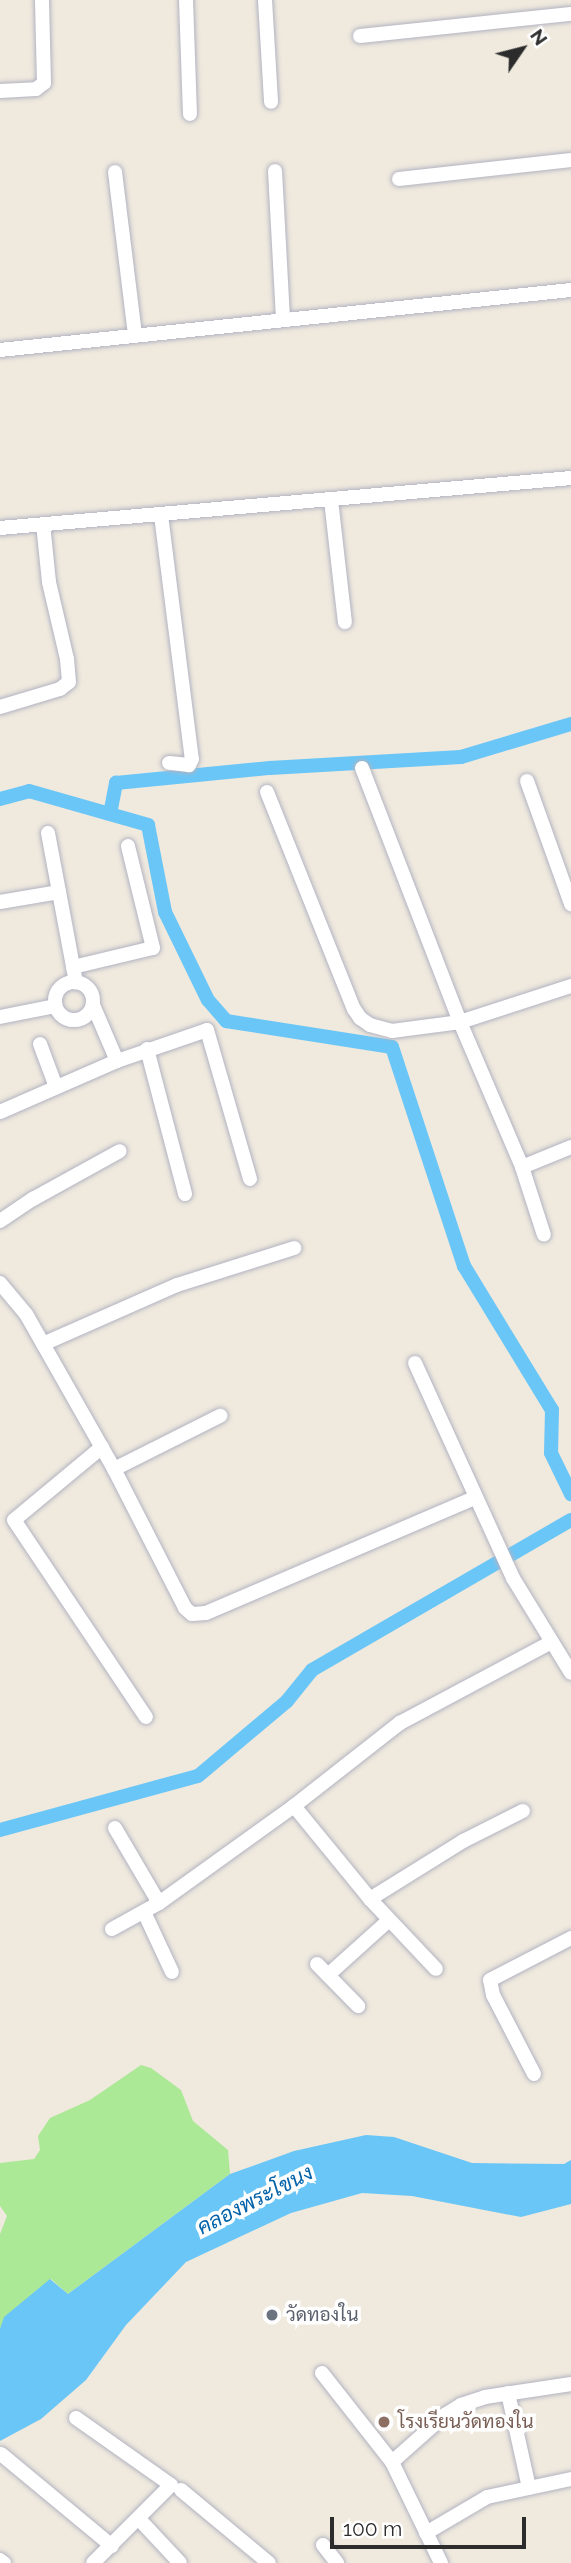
<!DOCTYPE html>
<html>
<head>
<meta charset="utf-8">
<style>
  body { margin:0 }
  #map { position:relative; width:571px; height:2563px; overflow:hidden; background:#efe9de; font-family:Raleway,Sarabun,sans-serif }
  div>[style] { position:absolute }
  .green>* { inset:0; background:#ace997 }
  .water>* { inset:0; background:#6ac6f7 }
  .canal>* { height:14px; margin:-7px; padding:0 7px; transform-origin:7px; border-radius:7px; background:#6ac6f7 }
  .roads { filter:drop-shadow(0 0 2px #b2b3c1) drop-shadow(0 0 2px #b2b3c1) }
  .minor>* { height:14px; margin:-7px; padding:0 7px; transform-origin:7px; border-radius:7px; background:#fff }
  .minor>.ring { margin:-7px; padding:0; box-sizing:content-box; background:none; border:14px solid #fff; border-radius:50% }
  .dots>* { width:19px; height:19px; translate:-50% -50%; box-sizing:border-box; border:4px solid #fff; border-radius:50% }
  span { translate:-50% -50%; white-space:nowrap; text-align:center; line-height:1.15; -webkit-text-stroke:7px #fff; paint-order:stroke }
  .worship-label { font-size:19px; color:#5b616d }
  .left { translate:0 -50%; text-align:left }
  .education-label { font-size:19px; color:#785e54 }
  .water-label { font-size:21px; color:#0463a9; font-style:italic }
  .north { position:absolute; left:487px; top:14px; width:70px; height:70px; -webkit-text-stroke:5px #fff; paint-order:stroke; rotate:55deg; font-size:19px; font-weight:700; line-height:28px; text-align:center; color:#2c2c2c }
  .north::after { content:''; display:block; margin:auto; width:24px; height:32px; background:#2c2c2c; clip-path:polygon(50% 0,100% 100%,50% 72%,0 100%) }
  .scale { position:absolute; left:330px; top:2517px; width:196px; height:32px; box-sizing:border-box; border:4px solid #2c2c2c; border-top:0; padding-left:9px; font-size:21px; line-height:24px; white-space:nowrap; color:#2c2c2c; -webkit-text-stroke:5px #fff; paint-order:stroke }
</style>
</head>
<body>
<div id="map">
  <div class="green">
    <div style="clip-path:polygon(141px 2065px,151px 2068px,181px 2090px,193px 2121px,228px 2150px,230px 2174px,68px 2294px,51px 2279px,0 2329px,0 2234px,7px 2216px,0 2206px,0 2163px,34px 2159px,40px 2150px,38px 2136px,50px 2118px,90px 2100px)"></div>
  </div>
  <div class="water">
    <div style="clip-path:polygon(366px 2135px,394px 2137px,472px 2163px,564px 2164px,571px 2160px,571px 2204px,521px 2217px,412px 2196px,362px 2193px,291px 2213px,186px 2262px,126px 2325px,86px 2380px,41px 2419px,0 2441px,0 2329px,4px 2317px,50px 2279px,68px 2294px,230px 2174px,294px 2151px)"></div>
  </div>
  <div class="canal">
    <div style="left:0;top:799px;width:30px;rotate:-15deg"></div>
    <div style="left:29px;top:791px;width:124px;rotate:15.9deg"></div>
    <div style="left:148px;top:825px;width:89px;rotate:78.9deg"></div>
    <div style="left:165px;top:912px;width:98px;rotate:64deg"></div>
    <div style="left:208px;top:1000px;width:28px;rotate:49deg"></div>
    <div style="left:226px;top:1021px;width:168px;rotate:8.9deg"></div>
    <div style="left:392px;top:1047px;width:231px;rotate:71.8deg"></div>
    <div style="left:464px;top:1266px;width:169px;rotate:58.6deg"></div>
    <div style="left:552px;top:1410px;width:43px;rotate:91.3deg"></div>
    <div style="left:551px;top:1453px;width:46px;rotate:64deg"></div>
    <div style="left:110px;top:814px;width:32px;rotate:-79deg"></div>
    <div style="left:116px;top:783px;width:155px;rotate:-5.6deg"></div>
    <div style="left:270px;top:768px;width:191px;rotate:-3.3deg"></div>
    <div style="left:461px;top:757px;width:115px;rotate:-16.7deg"></div>
    <div style="left:0;top:1830px;width:205px;rotate:-15.3deg"></div>
    <div style="left:198px;top:1776px;width:116px;rotate:-40.1deg"></div>
    <div style="left:287px;top:1701px;width:40px;rotate:-51deg"></div>
    <div style="left:312px;top:1670px;width:299px;rotate:-30.1deg"></div>
  </div>
  <div class="roads">
    <div class="minor">
      <div style="left:186px;top:0;width:114px;rotate:88deg"></div>
      <div style="left:265px;top:0;width:102px;rotate:86.6deg"></div>
      <div style="left:360px;top:36px;width:212px;rotate:-6deg"></div>
      <div style="left:0;top:91px;width:36px;rotate:-3deg"></div>
      <div style="left:36px;top:89px;width:10px;rotate:-37deg"></div>
      <div style="left:44px;top:83px;width:83px;rotate:-91.4deg"></div>
      <div style="left:275px;top:171px;width:149px;rotate:86.9deg"></div>
      <div style="left:115px;top:172px;width:165px;rotate:83deg"></div>
      <div style="left:399px;top:179px;width:173px;rotate:-6.3deg"></div>
      <div style="left:0;top:350px;width:574px;rotate:-6deg"></div>
      <div style="left:331px;top:500px;width:123px;rotate:83.5deg"></div>
      <div style="left:161px;top:515px;width:246px;rotate:82.8deg"></div>
      <div style="left:192px;top:759px;width:7px;rotate:117deg"></div>
      <div style="left:189px;top:765px;width:20px;rotate:-174deg"></div>
      <div style="left:0;top:528px;width:573px;rotate:-5deg"></div>
      <div style="left:0;top:707px;width:63px;rotate:-16.7deg"></div>
      <div style="left:60px;top:689px;width:11px;rotate:-38deg"></div>
      <div style="left:69px;top:682px;width:23px;rotate:-95deg"></div>
      <div style="left:67px;top:659px;width:79px;rotate:-103.2deg"></div>
      <div style="left:49px;top:582px;width:58px;rotate:-95.9deg"></div>
      <div style="left:362px;top:768px;width:272px;rotate:68.9deg"></div>
      <div style="left:460px;top:1022px;width:117px;rotate:-18deg"></div>
      <div style="left:527px;top:781px;width:131px;rotate:70.3deg"></div>
      <div style="left:267px;top:792px;width:234px;rotate:68.2deg"></div>
      <div style="left:354px;top:1009px;width:11px;rotate:56deg"></div>
      <div style="left:360px;top:1018px;width:12px;rotate:35deg"></div>
      <div style="left:370px;top:1025px;width:23px;rotate:15deg"></div>
      <div style="left:392px;top:1031px;width:69px;rotate:-7.5deg"></div>
      <div style="left:460px;top:1022px;width:158px;rotate:66.8deg"></div>
      <div style="left:522px;top:1167px;width:71px;rotate:72.1deg"></div>
      <div style="left:48px;top:833px;width:152px;rotate:79.4deg"></div>
      <div style="left:0;top:902px;width:60px;rotate:-9.6deg"></div>
      <div style="left:73px;top:967px;width:82px;rotate:-13.4deg"></div>
      <div style="left:153px;top:948px;width:105px;rotate:-103.8deg"></div>
      <div class="ring" style="left:55px;top:982px;width:24px;height:24px"></div>
      <div style="left:93px;top:1005px;width:61px;rotate:66.8deg"></div>
      <div style="left:117px;top:1061px;width:95px;rotate:-19deg"></div>
      <div style="left:207px;top:1030px;width:155px;rotate:73.9deg"></div>
      <div style="left:0;top:1017px;width:56px;rotate:-11.3deg"></div>
      <div style="left:40px;top:1044px;width:46px;rotate:69.6deg"></div>
      <div style="left:147px;top:1049px;width:150px;rotate:75.3deg"></div>
      <div style="left:0;top:1112px;width:128px;rotate:-23.6deg"></div>
      <div style="left:522px;top:1167px;width:53px;rotate:-22.2deg"></div>
      <div style="left:0;top:1221px;width:40px;rotate:-34deg"></div>
      <div style="left:33px;top:1199px;width:99px;rotate:-28.9deg"></div>
      <div style="left:0;top:1283px;width:40px;rotate:50deg"></div>
      <div style="left:26px;top:1314px;width:178px;rotate:60.4deg"></div>
      <div style="left:114px;top:1469px;width:156px;rotate:62.9deg"></div>
      <div style="left:185px;top:1608px;width:9px;rotate:41deg"></div>
      <div style="left:192px;top:1614px;width:14px;rotate:-4deg"></div>
      <div style="left:206px;top:1613px;width:292px;rotate:-23.2deg"></div>
      <div style="left:43px;top:1344px;width:146px;rotate:-23.8deg"></div>
      <div style="left:177px;top:1285px;width:123px;rotate:-17.5deg"></div>
      <div style="left:415px;top:1363px;width:236px;rotate:65.5deg"></div>
      <div style="left:513px;top:1578px;width:111px;rotate:58.6deg"></div>
      <div style="left:102px;top:1447px;width:114px;rotate:140.3deg"></div>
      <div style="left:14px;top:1520px;width:237px;rotate:56.2deg"></div>
      <div style="left:114px;top:1469px;width:119px;rotate:-26.6deg"></div>
      <div style="left:294px;top:1806px;width:120px;rotate:50.7deg"></div>
      <div style="left:370px;top:1899px;width:96px;rotate:46.7deg"></div>
      <div style="left:115px;top:1828px;width:87px;rotate:59.6deg"></div>
      <div style="left:370px;top:1899px;width:110px;rotate:-31.9deg"></div>
      <div style="left:463px;top:1841px;width:67px;rotate:-26.6deg"></div>
      <div style="left:144px;top:1912px;width:66px;rotate:65deg"></div>
      <div style="left:112px;top:1929px;width:54px;rotate:-29deg"></div>
      <div style="left:159px;top:1903px;width:166px;rotate:-35.7deg"></div>
      <div style="left:294px;top:1806px;width:135px;rotate:-38.1deg"></div>
      <div style="left:400px;top:1723px;width:172px;rotate:-28.1deg"></div>
      <div style="left:317px;top:1964px;width:59px;rotate:45.7deg"></div>
      <div style="left:328px;top:1975px;width:82px;rotate:-42deg"></div>
      <div style="left:534px;top:2074px;width:89px;rotate:-117.4deg"></div>
      <div style="left:493px;top:1995px;width:15px;rotate:-101deg"></div>
      <div style="left:490px;top:1980px;width:91px;rotate:-27.4deg"></div>
      <div style="left:322px;top:2373px;width:113px;rotate:51.8deg"></div>
      <div style="left:508px;top:2393px;width:97px;rotate:77.5deg"></div>
      <div style="left:76px;top:2418px;width:116px;rotate:35.2deg"></div>
      <div style="left:171px;top:2485px;width:110px;rotate:135deg"></div>
      <div style="left:1px;top:2454px;width:144px;rotate:39.7deg"></div>
      <div style="left:181px;top:2490px;width:114px;rotate:39.7deg"></div>
      <div style="left:139px;top:2519px;width:60px;rotate:47deg"></div>
      <div style="left:426px;top:2533px;width:71px;rotate:-30.5deg"></div>
      <div style="left:487px;top:2497px;width:86px;rotate:-12.1deg"></div>
      <div style="left:323px;top:2545px;width:23px;rotate:52deg"></div>
      <div style="left:0;top:2560px;width:5px;rotate:37deg"></div>
      <div style="left:441px;top:2563px;width:112px;rotate:-115.9deg"></div>
      <div style="left:392px;top:2462px;width:71px;rotate:-41.6deg"></div>
      <div style="left:445px;top:2415px;width:19px;rotate:-32deg"></div>
      <div style="left:461px;top:2405px;width:25px;rotate:-18deg"></div>
      <div style="left:485px;top:2397px;width:87px;rotate:-8.6deg"></div>
    </div>
  </div>
  <div class="dots">
    <div style="left:272px;top:2315px;background:#6b7280"></div>
    <div style="left:384px;top:2422px;background:#8d6e63"></div>
  </div>
  <div class="worship-label">
    <span class="left" style="left:286px;top:2315px">วัดทองใน</span>
  </div>
  <div class="education-label">
    <span class="left" style="left:398px;top:2422px">โรงเรียนวัดทองใน</span>
  </div>
  <div class="water-label">
    <span style="left:255px;top:2200px;rotate:-27deg">คลองพระโขนง</span>
  </div>
  <div class="north">N</div>
  <div class="scale">100 m</div>
</div>
</body>
</html>
